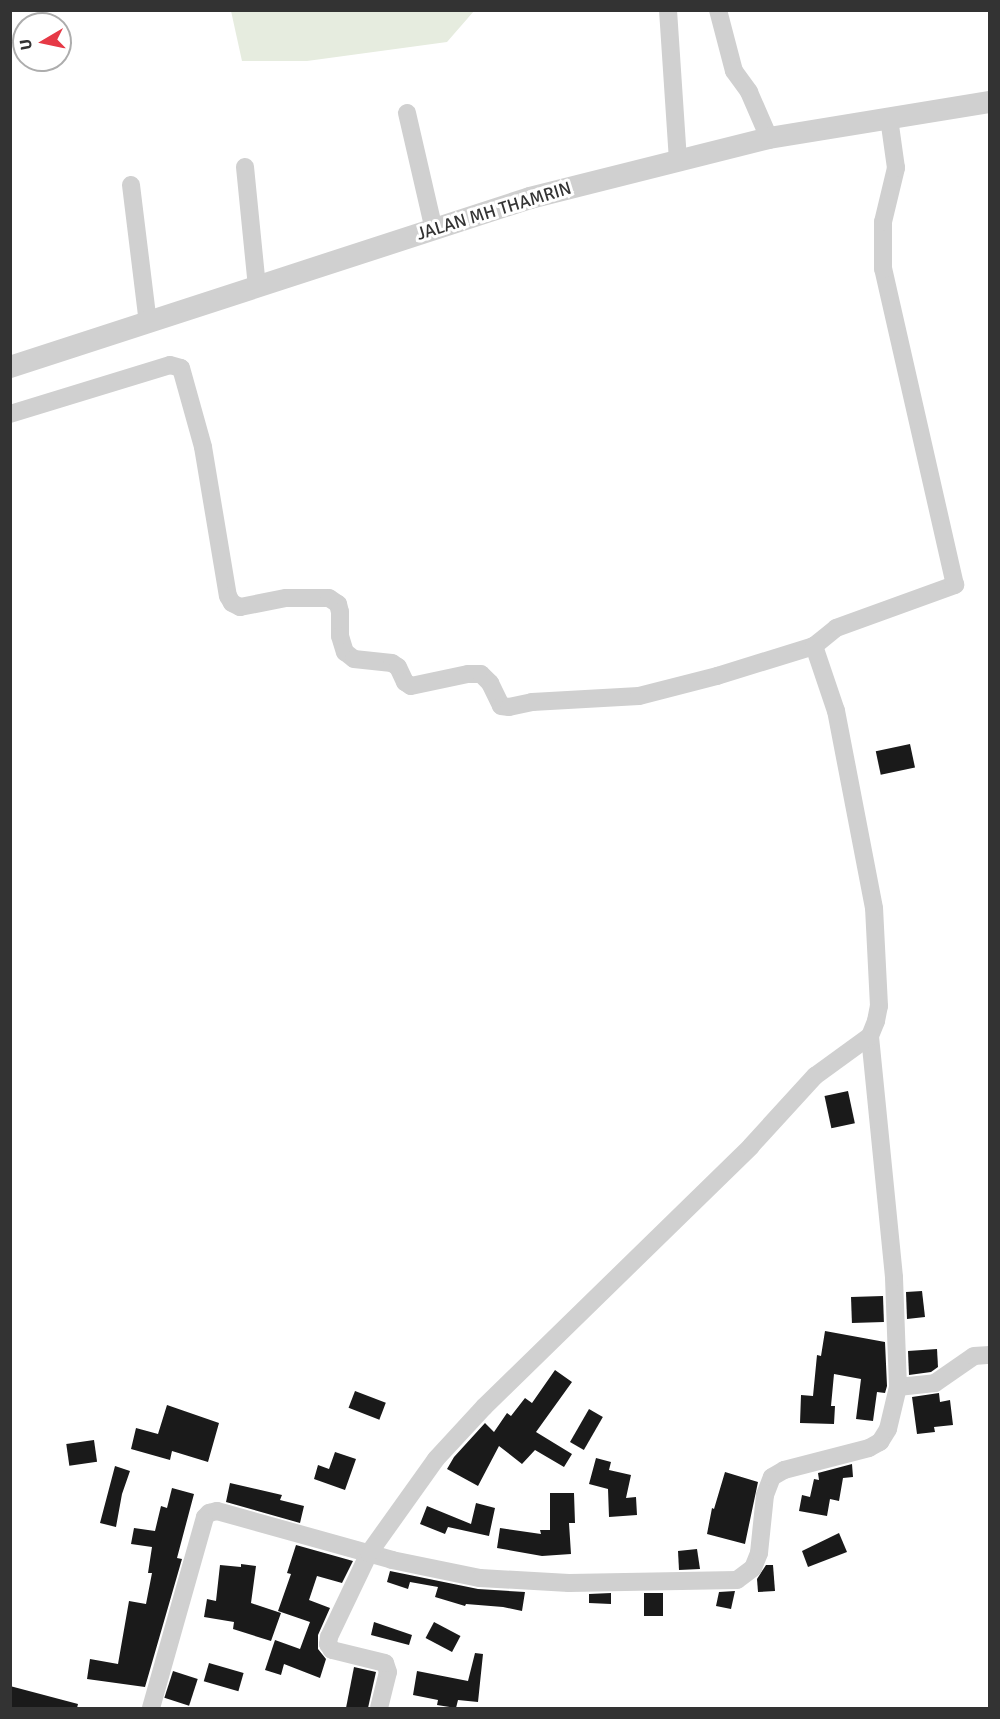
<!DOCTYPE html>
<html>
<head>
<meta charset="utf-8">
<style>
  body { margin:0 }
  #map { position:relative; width:1000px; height:1719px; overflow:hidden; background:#fff; font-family:Signika,sans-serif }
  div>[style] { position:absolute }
  .green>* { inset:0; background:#e6ecdf }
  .building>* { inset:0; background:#1a1a1a; transform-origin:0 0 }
  .minor>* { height:18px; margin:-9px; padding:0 9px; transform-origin:9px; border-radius:9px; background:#d0d0d0 }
  .tertiary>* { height:22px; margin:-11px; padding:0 11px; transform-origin:11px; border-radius:11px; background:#d0d0d0 }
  span { translate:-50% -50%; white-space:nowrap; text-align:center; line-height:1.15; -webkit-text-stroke:6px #fff; paint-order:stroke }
  .street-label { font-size:18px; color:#333 }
  .frame { position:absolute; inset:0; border:12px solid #333; pointer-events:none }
  .north { position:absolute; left:12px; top:12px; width:60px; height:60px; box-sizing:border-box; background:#fff; border:2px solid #adadad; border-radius:50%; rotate:261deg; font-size:16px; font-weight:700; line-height:24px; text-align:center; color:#333 }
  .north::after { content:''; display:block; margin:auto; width:21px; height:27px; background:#e63946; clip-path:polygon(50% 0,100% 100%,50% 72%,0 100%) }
</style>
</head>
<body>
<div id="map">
  <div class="green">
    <div style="clip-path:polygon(231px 11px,231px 10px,474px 11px,447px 42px,307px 61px,242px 61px)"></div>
  </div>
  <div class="building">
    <div style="left:910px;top:744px;width:24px;height:35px;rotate:78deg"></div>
    <div style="left:848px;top:1091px;width:33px;height:24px;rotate:78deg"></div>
    <div style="clip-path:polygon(922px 1291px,925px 1317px,907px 1319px,906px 1292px)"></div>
    <div style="left:883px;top:1296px;width:26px;height:32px;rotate:88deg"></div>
    <div style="clip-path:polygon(825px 1331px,885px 1342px,887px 1386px,885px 1393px,877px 1392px,873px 1421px,856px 1419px,861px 1379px,834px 1374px,831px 1406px,835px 1406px,834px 1424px,800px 1423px,801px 1395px,813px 1396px,817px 1355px,821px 1356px)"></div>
    <div style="clip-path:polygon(937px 1349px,938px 1367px,931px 1372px,909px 1375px,908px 1351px)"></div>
    <div style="clip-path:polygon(555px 1370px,572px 1382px,536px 1432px,572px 1454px,564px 1467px,535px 1450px,522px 1464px,499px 1446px,478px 1486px,447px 1469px,454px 1457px,485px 1423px,494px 1432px,507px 1413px,511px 1416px,525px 1398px,532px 1403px)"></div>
    <div style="left:355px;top:1391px;width:33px;height:18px;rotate:21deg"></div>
    <div style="clip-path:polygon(939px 1393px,940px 1402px,950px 1400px,953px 1425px,934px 1427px,935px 1432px,917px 1434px,912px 1397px)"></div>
    <div style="clip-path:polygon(167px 1405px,219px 1423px,208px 1462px,172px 1451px,170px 1460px,131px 1449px,136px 1428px,158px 1434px)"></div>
    <div style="left:589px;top:1409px;width:16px;height:38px;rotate:30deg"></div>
    <div style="left:94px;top:1440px;width:22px;height:28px;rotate:82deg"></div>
    <div style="clip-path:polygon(335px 1452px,356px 1459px,345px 1490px,314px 1479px,318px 1465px,329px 1469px)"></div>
    <div style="clip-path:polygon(596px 1458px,611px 1462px,609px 1470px,631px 1475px,626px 1498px,636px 1497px,637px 1515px,609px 1517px,608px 1489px,589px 1484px)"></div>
    <div style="clip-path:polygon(852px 1464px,853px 1477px,843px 1478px,839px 1501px,830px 1499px,827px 1516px,799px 1511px,802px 1495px,810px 1497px,814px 1479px,819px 1480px,818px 1473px)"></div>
    <div style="clip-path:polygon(115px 1466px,130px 1471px,122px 1494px,116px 1527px,100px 1523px)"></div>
    <div style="clip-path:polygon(725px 1472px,758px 1482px,745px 1544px,707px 1534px,712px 1508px,714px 1509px)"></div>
    <div style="clip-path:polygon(230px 1483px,282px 1495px,280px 1500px,304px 1506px,300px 1523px,226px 1502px)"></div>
    <div style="clip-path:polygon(172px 1488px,194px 1494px,177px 1558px,182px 1559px,145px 1687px,87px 1679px,90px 1659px,118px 1664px,129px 1601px,146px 1604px,152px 1573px,148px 1573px,152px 1547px,131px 1544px,134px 1528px,155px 1531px,161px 1506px,167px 1508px)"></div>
    <div style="clip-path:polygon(550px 1493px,574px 1493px,575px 1523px,569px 1523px,571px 1554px,542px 1556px,497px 1548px,500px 1528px,541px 1534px,540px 1530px,550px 1530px)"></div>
    <div style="clip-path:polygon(476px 1503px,495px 1508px,489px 1536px,448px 1527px,445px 1534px,420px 1524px,427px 1506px,471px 1524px)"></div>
    <div style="clip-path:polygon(839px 1533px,847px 1552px,808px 1567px,802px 1551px)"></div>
    <div style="clip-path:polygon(296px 1545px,353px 1561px,342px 1583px,317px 1576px,309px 1600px,330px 1608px,318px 1635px,318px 1649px,326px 1659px,320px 1678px,284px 1664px,281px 1675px,265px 1670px,275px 1640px,300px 1649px,310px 1622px,278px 1611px,291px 1574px,287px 1573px)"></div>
    <div style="clip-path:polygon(697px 1549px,700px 1569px,679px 1570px,678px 1551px)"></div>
    <div style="clip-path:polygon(241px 1564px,256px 1566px,251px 1603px,281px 1613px,271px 1641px,233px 1629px,234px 1622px,204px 1617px,207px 1599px,216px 1601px,220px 1565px,241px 1567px)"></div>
    <div style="clip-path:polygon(766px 1565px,773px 1565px,775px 1591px,758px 1592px,757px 1579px)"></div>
    <div style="clip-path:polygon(390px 1571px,478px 1589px,525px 1592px,522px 1611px,503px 1607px,466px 1604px,465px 1606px,435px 1597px,438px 1587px,410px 1582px,408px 1589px,387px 1582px)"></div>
    <div style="clip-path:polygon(735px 1591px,731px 1609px,716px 1606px,719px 1592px)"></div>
    <div style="clip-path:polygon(611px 1593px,611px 1604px,589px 1603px,589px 1594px)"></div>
    <div style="left:644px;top:1593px;width:19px;height:23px"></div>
    <div style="clip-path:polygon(374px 1622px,412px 1635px,409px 1645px,371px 1635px)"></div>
    <div style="left:434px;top:1622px;width:30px;height:18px;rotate:28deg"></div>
    <div style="clip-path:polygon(475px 1653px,483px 1654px,478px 1702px,458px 1700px,456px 1708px,437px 1705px,438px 1700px,413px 1695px,417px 1671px,468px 1681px)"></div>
    <div style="left:209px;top:1663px;width:36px;height:19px;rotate:16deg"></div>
    <div style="clip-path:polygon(354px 1667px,376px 1672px,368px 1708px,346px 1708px)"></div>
    <div style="left:173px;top:1671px;width:26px;height:28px;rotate:18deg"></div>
    <div style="clip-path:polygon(10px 1686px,78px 1704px,77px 1708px,10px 1708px)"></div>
  </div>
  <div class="minor">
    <div style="left:668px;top:10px;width:152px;rotate:86.2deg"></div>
    <div style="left:718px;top:10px;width:63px;rotate:75.3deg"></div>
    <div style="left:734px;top:71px;width:26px;rotate:54deg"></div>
    <div style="left:749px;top:92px;width:50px;rotate:66.5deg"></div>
    <div style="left:407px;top:113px;width:120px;rotate:77deg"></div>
    <div style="left:245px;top:167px;width:122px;rotate:84.3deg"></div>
    <div style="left:131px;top:185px;width:139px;rotate:83deg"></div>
    <div style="left:10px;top:414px;width:167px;rotate:-17deg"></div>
    <div style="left:170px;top:365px;width:11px;rotate:15deg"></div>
    <div style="left:181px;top:368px;width:82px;rotate:74.4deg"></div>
    <div style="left:203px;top:447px;width:151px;rotate:80.5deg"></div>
    <div style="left:228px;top:596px;width:8px;rotate:60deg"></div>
    <div style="left:232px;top:603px;width:9px;rotate:27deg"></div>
    <div style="left:240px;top:607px;width:47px;rotate:-11.1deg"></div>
    <div style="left:286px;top:598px;width:43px"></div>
    <div style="left:329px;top:598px;width:11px;rotate:34deg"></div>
    <div style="left:338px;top:604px;width:8px;rotate:76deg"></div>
    <div style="left:340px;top:612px;width:24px;rotate:90deg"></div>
    <div style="left:340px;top:636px;width:17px;rotate:73deg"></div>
    <div style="left:345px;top:652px;width:11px;rotate:38deg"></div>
    <div style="left:354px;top:659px;width:38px;rotate:6deg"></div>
    <div style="left:392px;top:663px;width:7px;rotate:34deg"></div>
    <div style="left:398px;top:667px;width:17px;rotate:65deg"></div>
    <div style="left:405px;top:682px;width:7px;rotate:34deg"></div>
    <div style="left:411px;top:686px;width:58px;rotate:-11.9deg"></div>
    <div style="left:468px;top:674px;width:13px"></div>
    <div style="left:481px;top:674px;width:13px;rotate:45deg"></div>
    <div style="left:490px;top:683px;width:25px;rotate:64deg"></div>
    <div style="left:501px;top:706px;width:8px;rotate:7deg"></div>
    <div style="left:509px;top:707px;width:24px;rotate:-12deg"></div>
    <div style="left:532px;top:702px;width:107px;rotate:-3.2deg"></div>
    <div style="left:639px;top:696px;width:81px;rotate:-14.4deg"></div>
    <div style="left:717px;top:676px;width:102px;rotate:-17.2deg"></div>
    <div style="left:814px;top:646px;width:28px;rotate:-39deg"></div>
    <div style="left:836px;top:628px;width:127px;rotate:-19.9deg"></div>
    <div style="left:955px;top:585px;width:324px;rotate:-102.8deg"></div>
    <div style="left:883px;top:269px;width:47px;rotate:-90deg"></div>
    <div style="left:883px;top:222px;width:56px;rotate:-76.5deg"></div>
    <div style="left:896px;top:168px;width:50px;rotate:-98deg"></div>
    <div style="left:898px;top:1387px;width:37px;rotate:-6deg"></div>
    <div style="left:935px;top:1383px;width:47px;rotate:-34.7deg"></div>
    <div style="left:974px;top:1356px;width:16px;rotate:-4deg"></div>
    <div style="left:151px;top:1708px;width:198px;rotate:-74.2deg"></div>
    <div style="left:205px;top:1517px;width:6px;rotate:-45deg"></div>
    <div style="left:209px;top:1513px;width:8px;rotate:-14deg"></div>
    <div style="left:217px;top:1511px;width:182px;rotate:15.6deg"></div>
    <div style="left:392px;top:1560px;width:90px;rotate:11.6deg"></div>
    <div style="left:480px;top:1578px;width:89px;rotate:3.2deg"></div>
    <div style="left:569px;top:1583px;width:168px;rotate:-1deg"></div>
    <div style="left:737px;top:1580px;width:20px;rotate:-37deg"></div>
    <div style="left:753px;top:1568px;width:16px;rotate:-68deg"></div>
    <div style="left:759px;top:1553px;width:58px;rotate:-84.1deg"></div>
    <div style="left:765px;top:1495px;width:19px;rotate:-69deg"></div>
    <div style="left:772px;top:1477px;width:14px;rotate:-30deg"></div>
    <div style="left:784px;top:1470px;width:88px;rotate:-14.5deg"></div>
    <div style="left:869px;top:1448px;width:13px;rotate:-29deg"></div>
    <div style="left:880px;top:1442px;width:15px;rotate:-58deg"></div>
    <div style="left:888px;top:1429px;width:43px;rotate:-76.6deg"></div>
    <div style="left:898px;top:1387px;width:110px;rotate:-92.1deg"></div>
    <div style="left:894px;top:1277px;width:242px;rotate:-95.7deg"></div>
    <div style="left:379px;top:1708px;width:37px;rotate:-76deg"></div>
    <div style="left:388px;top:1672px;width:9px;rotate:-108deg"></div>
    <div style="left:385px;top:1663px;width:55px;rotate:-166.2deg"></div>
    <div style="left:332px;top:1650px;width:7px;rotate:-124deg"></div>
    <div style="left:328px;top:1644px;width:7px;rotate:-82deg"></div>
    <div style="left:329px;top:1637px;width:93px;rotate:-64.5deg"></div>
    <div style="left:369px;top:1553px;width:115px;rotate:-54.5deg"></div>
    <div style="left:436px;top:1459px;width:71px;rotate:-47.3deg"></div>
    <div style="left:484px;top:1407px;width:373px;rotate:-44.3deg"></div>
    <div style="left:751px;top:1146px;width:95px;rotate:-47.6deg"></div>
    <div style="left:815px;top:1076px;width:68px;rotate:-36deg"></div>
    <div style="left:870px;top:1036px;width:16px;rotate:-68deg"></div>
    <div style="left:876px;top:1021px;width:15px;rotate:-79deg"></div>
    <div style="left:879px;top:1006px;width:98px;rotate:-92.9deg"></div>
    <div style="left:874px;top:908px;width:201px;rotate:-100.9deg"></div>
    <div style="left:836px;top:711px;width:69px;rotate:-108.7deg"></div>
  </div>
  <div class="tertiary">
    <div style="left:10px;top:367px;width:547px;rotate:-18deg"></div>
    <div style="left:530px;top:198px;width:246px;rotate:-14.1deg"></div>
    <div style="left:769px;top:138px;width:224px;rotate:-9.3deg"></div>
  </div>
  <div class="street-label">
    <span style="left:494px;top:211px;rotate:-17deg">JALAN MH THAMRIN</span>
  </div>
  <div class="frame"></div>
  <div class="north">U</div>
</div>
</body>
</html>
